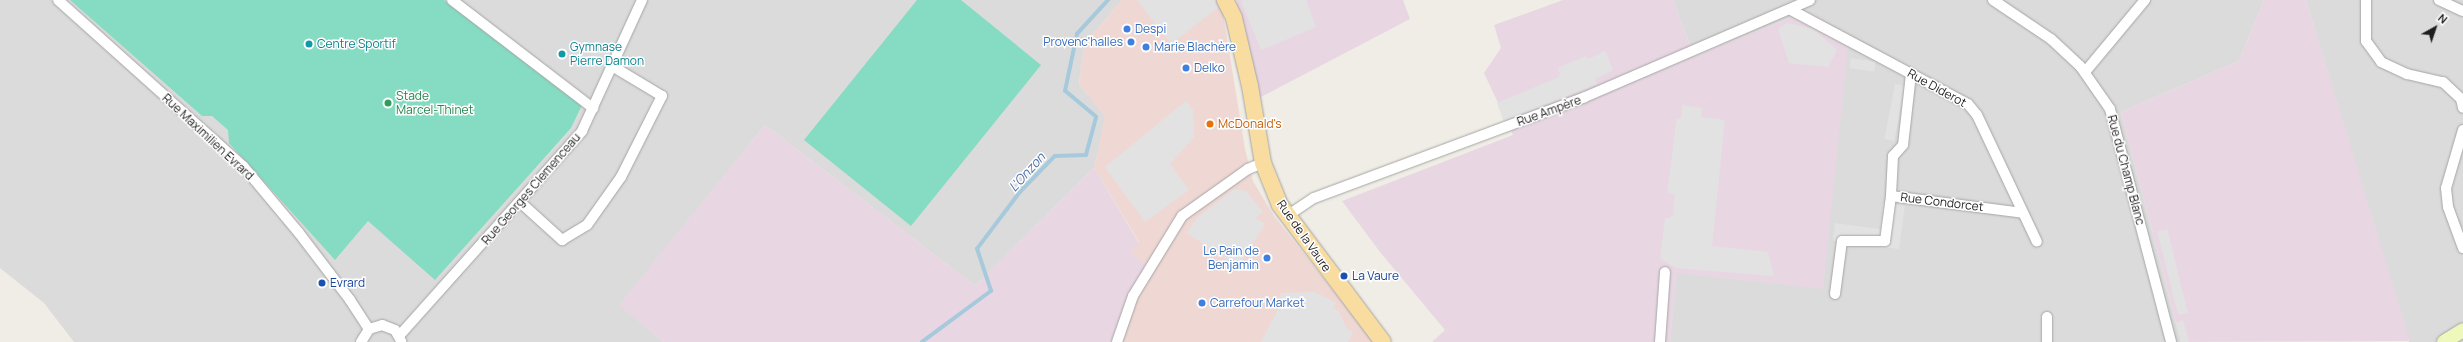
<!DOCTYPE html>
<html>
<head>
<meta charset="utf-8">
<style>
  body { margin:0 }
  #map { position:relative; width:2463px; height:342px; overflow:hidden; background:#efede5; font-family:Manrope,sans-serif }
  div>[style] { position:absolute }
  .residential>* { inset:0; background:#dcdbdb }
  .commercial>* { inset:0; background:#efd8d4 }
  .industrial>* { inset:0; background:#e8d7e3 }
  .pitch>* { inset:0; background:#85dcc3 }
  .parking>* { inset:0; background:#e2e2e2; transform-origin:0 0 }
  .stream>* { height:3.5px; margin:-1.75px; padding:0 1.75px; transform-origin:1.75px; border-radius:1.75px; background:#a6cadb }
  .roads { filter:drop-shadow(0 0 1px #a5a5a5) drop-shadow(0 0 1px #a5a5a5) }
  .street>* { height:10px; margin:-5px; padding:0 5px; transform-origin:5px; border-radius:5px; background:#fff }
  .secondary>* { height:14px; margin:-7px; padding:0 7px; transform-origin:7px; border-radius:7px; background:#eef8ba }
  .primary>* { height:16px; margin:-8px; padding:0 8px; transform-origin:8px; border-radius:8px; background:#f9dc9f }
  .dots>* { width:11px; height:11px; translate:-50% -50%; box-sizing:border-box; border:2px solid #fff; border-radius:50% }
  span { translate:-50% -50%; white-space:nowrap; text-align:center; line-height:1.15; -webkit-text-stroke:3px #fff; paint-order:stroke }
  .shop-label { font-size:12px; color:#366cbe }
  .left { translate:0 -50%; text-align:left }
  .right { translate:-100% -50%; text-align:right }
  .culture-label { font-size:12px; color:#0d838f }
  .street-label { font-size:12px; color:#1e1e1e }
  .leisure-label { font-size:12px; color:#27864d }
  .food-label { font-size:12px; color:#c56008 }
  .transit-label { font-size:12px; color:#164399 }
  .water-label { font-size:13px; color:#4d72ac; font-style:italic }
  .north { position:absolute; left:2415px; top:8px; width:40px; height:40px; -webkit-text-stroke:3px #fff; paint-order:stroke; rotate:40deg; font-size:11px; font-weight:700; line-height:16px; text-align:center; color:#1e1e1e }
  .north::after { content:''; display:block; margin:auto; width:14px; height:18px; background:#1e1e1e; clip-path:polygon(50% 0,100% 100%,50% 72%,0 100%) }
</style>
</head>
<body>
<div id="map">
  <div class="residential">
    <div style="clip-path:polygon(0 0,1122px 0,1084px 45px,1079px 84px,1106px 117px,1094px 168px,975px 286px,765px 125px,620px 305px,664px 342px,74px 342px,44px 303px,0 268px)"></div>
    <div style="clip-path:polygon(1673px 0,2264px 0,2239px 61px,2121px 112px,2181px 342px,1670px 342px,1676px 273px,1808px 11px,1694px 56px)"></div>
    <div style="clip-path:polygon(2306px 0,2463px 0,2463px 342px,2409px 342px)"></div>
  </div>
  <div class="commercial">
    <div style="clip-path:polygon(1122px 0,1217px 0,1222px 7px,1245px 149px,1253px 181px,1274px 216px,1374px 342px,1122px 342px,1131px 252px,1139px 242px,1094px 168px,1105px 117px,1079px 84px,1084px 45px)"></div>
  </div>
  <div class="industrial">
    <div style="clip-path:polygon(1236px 0,1403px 0,1410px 19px,1259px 98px)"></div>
    <div style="clip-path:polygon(1563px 0,1673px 0,1694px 56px,1808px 11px,1849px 37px,1823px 289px,1677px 273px,1670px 342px,1432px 342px,1445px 330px,1380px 252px,1342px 201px,1513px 135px,1484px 73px,1501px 48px,1494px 25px)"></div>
    <div style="clip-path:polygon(2264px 0,2306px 0,2410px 341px,2181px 342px,2121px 112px,2239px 61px)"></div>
    <div style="clip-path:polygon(765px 125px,975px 286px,1094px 168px,1139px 243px,1131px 252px,1151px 271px,1130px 315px,1123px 342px,664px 342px,619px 305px)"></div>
  </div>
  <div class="pitch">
    <div style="clip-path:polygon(70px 0,444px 0,582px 105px,571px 128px,435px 280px,368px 221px,335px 260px,229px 143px,228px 130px,212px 116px,202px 116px)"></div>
    <div style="clip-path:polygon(917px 0,961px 0,1041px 65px,911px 226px,804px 140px)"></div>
  </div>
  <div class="parking">
    <div style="clip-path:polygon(1137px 0,1214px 0,1219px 7px,1171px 44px)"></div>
    <div style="clip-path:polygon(1244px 0,1306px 0,1316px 27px,1261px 50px,1241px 1px)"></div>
    <div style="clip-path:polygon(1787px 23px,1813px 29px,1837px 50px,1828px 67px,1789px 63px,1778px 29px)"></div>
    <div style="clip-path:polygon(1605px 51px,1613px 70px,1595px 79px,1597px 84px,1504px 122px,1497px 103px,1559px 77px,1560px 73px,1558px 68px,1586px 56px,1589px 59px)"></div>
    <div style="left:1851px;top:58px;width:25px;height:10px;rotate:9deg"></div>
    <div style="left:1895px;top:84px;width:10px;height:56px;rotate:11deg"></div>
    <div style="clip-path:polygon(1186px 101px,1193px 110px,1194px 137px,1170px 164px,1189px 190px,1145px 222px,1105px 167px)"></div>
    <div style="clip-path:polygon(1682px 105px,1702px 108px,1701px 117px,1725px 120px,1712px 246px,1768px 252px,1774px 276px,1676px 268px,1660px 258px,1665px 219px,1673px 216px,1675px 194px,1667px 193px,1676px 125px,1677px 118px,1681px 119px)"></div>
    <div style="clip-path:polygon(1234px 189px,1246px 191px,1263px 212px,1255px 218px,1265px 224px,1238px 267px,1187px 233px,1197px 218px)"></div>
    <div style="clip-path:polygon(1883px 203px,1905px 206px,1899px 249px,1833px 241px,1835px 223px,1880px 229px)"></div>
    <div style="left:2167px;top:229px;width:86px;height:10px;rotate:76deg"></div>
    <div style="clip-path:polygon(1315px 292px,1336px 303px,1333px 308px,1339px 312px,1347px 329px,1353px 332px,1348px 342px,1261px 342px,1278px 310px,1281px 293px)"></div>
    <div style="clip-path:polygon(2183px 320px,2189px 342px,2181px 342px,2176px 323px)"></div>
  </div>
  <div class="stream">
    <div style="left:922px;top:342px;width:86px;rotate:-36.5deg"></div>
    <div style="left:991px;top:291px;width:44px;rotate:-108.4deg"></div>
    <div style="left:977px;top:249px;width:71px;rotate:-53deg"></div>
    <div style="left:1020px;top:192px;width:50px;rotate:-45.8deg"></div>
    <div style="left:1055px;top:156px;width:31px;rotate:-2deg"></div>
    <div style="left:1086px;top:155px;width:39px;rotate:-75deg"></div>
    <div style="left:1096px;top:117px;width:40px;rotate:-140deg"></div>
    <div style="left:1065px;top:91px;width:58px;rotate:-78.1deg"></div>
    <div style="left:1077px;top:34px;width:46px;rotate:-47.6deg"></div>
  </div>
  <div class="roads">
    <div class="street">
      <div style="left:58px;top:0;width:249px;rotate:41.9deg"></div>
      <div style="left:243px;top:166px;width:87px;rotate:50.1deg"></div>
      <div style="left:299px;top:233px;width:84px;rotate:52.7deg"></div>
      <div style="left:350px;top:300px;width:35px;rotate:57deg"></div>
      <div style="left:452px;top:0;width:178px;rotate:37.5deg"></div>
      <div style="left:1993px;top:0;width:70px;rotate:33.9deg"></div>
      <div style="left:2051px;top:39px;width:40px;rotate:43deg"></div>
      <div style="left:2080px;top:66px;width:52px;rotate:55.1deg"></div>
      <div style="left:2110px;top:109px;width:241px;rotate:75.3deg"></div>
      <div style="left:2366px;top:0;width:41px;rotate:90deg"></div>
      <div style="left:2366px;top:41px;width:26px;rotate:54deg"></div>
      <div style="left:2381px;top:62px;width:29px;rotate:25deg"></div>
      <div style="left:2407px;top:74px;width:37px;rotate:13deg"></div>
      <div style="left:2443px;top:82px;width:25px;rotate:43deg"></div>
      <div style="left:2461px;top:99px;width:9px;rotate:77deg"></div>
      <div style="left:2439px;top:0;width:26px;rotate:25deg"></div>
      <div style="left:1791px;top:10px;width:200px;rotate:28deg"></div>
      <div style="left:1968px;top:104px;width:14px;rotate:51deg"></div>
      <div style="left:1977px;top:115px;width:140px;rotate:64.7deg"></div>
      <div style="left:2085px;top:72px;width:94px;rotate:-50.2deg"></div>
      <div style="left:1911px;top:74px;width:71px;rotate:96.4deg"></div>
      <div style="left:1903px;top:145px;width:15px;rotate:132deg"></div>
      <div style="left:1893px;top:156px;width:40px;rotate:92.9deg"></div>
      <div style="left:1891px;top:196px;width:133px;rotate:7.3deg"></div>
      <div style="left:2463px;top:130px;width:60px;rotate:106.3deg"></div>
      <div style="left:2446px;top:188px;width:19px;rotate:84deg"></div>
      <div style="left:2448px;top:207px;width:44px;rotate:69.9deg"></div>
      <div style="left:520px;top:202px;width:57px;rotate:42.1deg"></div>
      <div style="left:562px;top:240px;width:29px;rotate:-31deg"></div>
      <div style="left:587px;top:225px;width:59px;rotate:-54.7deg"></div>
      <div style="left:621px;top:177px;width:91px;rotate:-63.2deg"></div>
      <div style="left:662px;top:96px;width:58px;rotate:-149deg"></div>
      <div style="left:1287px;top:216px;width:32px;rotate:-34deg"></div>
      <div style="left:1314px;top:198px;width:289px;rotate:-20.4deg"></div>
      <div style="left:1585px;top:97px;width:245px;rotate:-23.3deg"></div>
      <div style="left:1835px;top:294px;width:53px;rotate:-82.5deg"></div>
      <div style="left:1842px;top:241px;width:43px"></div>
      <div style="left:1885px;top:241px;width:45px;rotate:-82.4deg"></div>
      <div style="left:2047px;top:317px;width:25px;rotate:90deg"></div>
      <div style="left:399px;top:336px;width:275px;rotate:-48.2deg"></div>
      <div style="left:582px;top:131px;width:144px;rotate:-65.4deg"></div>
      <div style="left:361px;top:342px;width:15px;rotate:-58deg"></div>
      <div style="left:369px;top:329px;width:14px;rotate:-17deg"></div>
      <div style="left:382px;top:325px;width:14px;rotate:21deg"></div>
      <div style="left:395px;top:330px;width:13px;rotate:61deg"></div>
      <div style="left:1117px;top:342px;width:49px;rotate:-70.8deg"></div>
      <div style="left:1133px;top:296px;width:94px;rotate:-58.5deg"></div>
      <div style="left:1182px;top:216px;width:81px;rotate:-35.5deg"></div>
      <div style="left:1248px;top:169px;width:16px;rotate:-22deg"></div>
      <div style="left:1660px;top:342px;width:70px;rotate:-85.9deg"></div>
    </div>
    <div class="secondary">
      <div style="left:2444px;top:342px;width:22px;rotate:-32deg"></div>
    </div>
    <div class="primary">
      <div style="left:1225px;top:0;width:20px;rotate:63deg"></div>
      <div style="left:1234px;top:18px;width:70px;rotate:76.8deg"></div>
      <div style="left:1250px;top:86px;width:78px;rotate:80.4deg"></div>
      <div style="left:1263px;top:163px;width:45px;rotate:68deg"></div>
      <div style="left:1280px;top:205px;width:171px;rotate:53.1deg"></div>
    </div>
  </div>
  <div class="dots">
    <div style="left:1127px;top:29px;background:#3f7fe0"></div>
    <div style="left:1131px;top:42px;background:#3f7fe0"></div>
    <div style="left:309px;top:44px;background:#0f9aa8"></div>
    <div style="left:1146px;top:47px;background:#3f7fe0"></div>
    <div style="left:562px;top:54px;background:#0f9aa8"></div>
    <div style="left:1186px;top:68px;background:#3f7fe0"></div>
    <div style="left:388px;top:103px;background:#2e9e5b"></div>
    <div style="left:1210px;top:124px;background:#e8710a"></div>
    <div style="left:1267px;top:258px;background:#3f7fe0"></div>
    <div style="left:1344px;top:276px;background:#1a4fb4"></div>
    <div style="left:322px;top:283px;background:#1a4fb4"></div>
    <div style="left:1202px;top:303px;background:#3f7fe0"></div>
  </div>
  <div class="shop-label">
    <span class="left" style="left:1135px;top:29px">Despi</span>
    <span class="right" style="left:1123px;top:42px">Provenc'halles</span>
    <span class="left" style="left:1154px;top:47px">Marie Blachère</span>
    <span class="left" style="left:1194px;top:68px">Delko</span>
    <span class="right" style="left:1259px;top:258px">Le Pain de<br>Benjamin</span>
    <span class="left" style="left:1210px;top:303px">Carrefour Market</span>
  </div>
  <div class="culture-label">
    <span class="left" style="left:317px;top:44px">Centre Sportif</span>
    <span class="left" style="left:570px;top:54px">Gymnase<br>Pierre Damon</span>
  </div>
  <div class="street-label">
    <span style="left:1937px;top:88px;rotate:29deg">Rue Diderot</span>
    <span style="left:1549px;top:111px;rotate:-20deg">Rue Ampère</span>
    <span style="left:208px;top:137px;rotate:43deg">Rue Maximilien Evrard</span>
    <span style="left:2126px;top:170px;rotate:75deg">Rue du Champ Blanc</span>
    <span style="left:531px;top:189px;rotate:-49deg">Rue Georges Clemenceau</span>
    <span style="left:1942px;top:202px;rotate:7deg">Rue Condorcet</span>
    <span style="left:1304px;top:236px;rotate:55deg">Rue de la Vaure</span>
  </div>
  <div class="leisure-label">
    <span class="left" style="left:396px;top:103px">Stade<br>Marcel-Thinet</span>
  </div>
  <div class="food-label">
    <span class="left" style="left:1218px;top:124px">McDonald's</span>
  </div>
  <div class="transit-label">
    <span class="left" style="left:1352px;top:276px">La Vaure</span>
    <span class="left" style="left:330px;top:283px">Evrard</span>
  </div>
  <div class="water-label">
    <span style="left:1027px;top:172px;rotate:-48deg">L'Onzon</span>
  </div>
  <div class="north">N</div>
</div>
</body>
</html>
